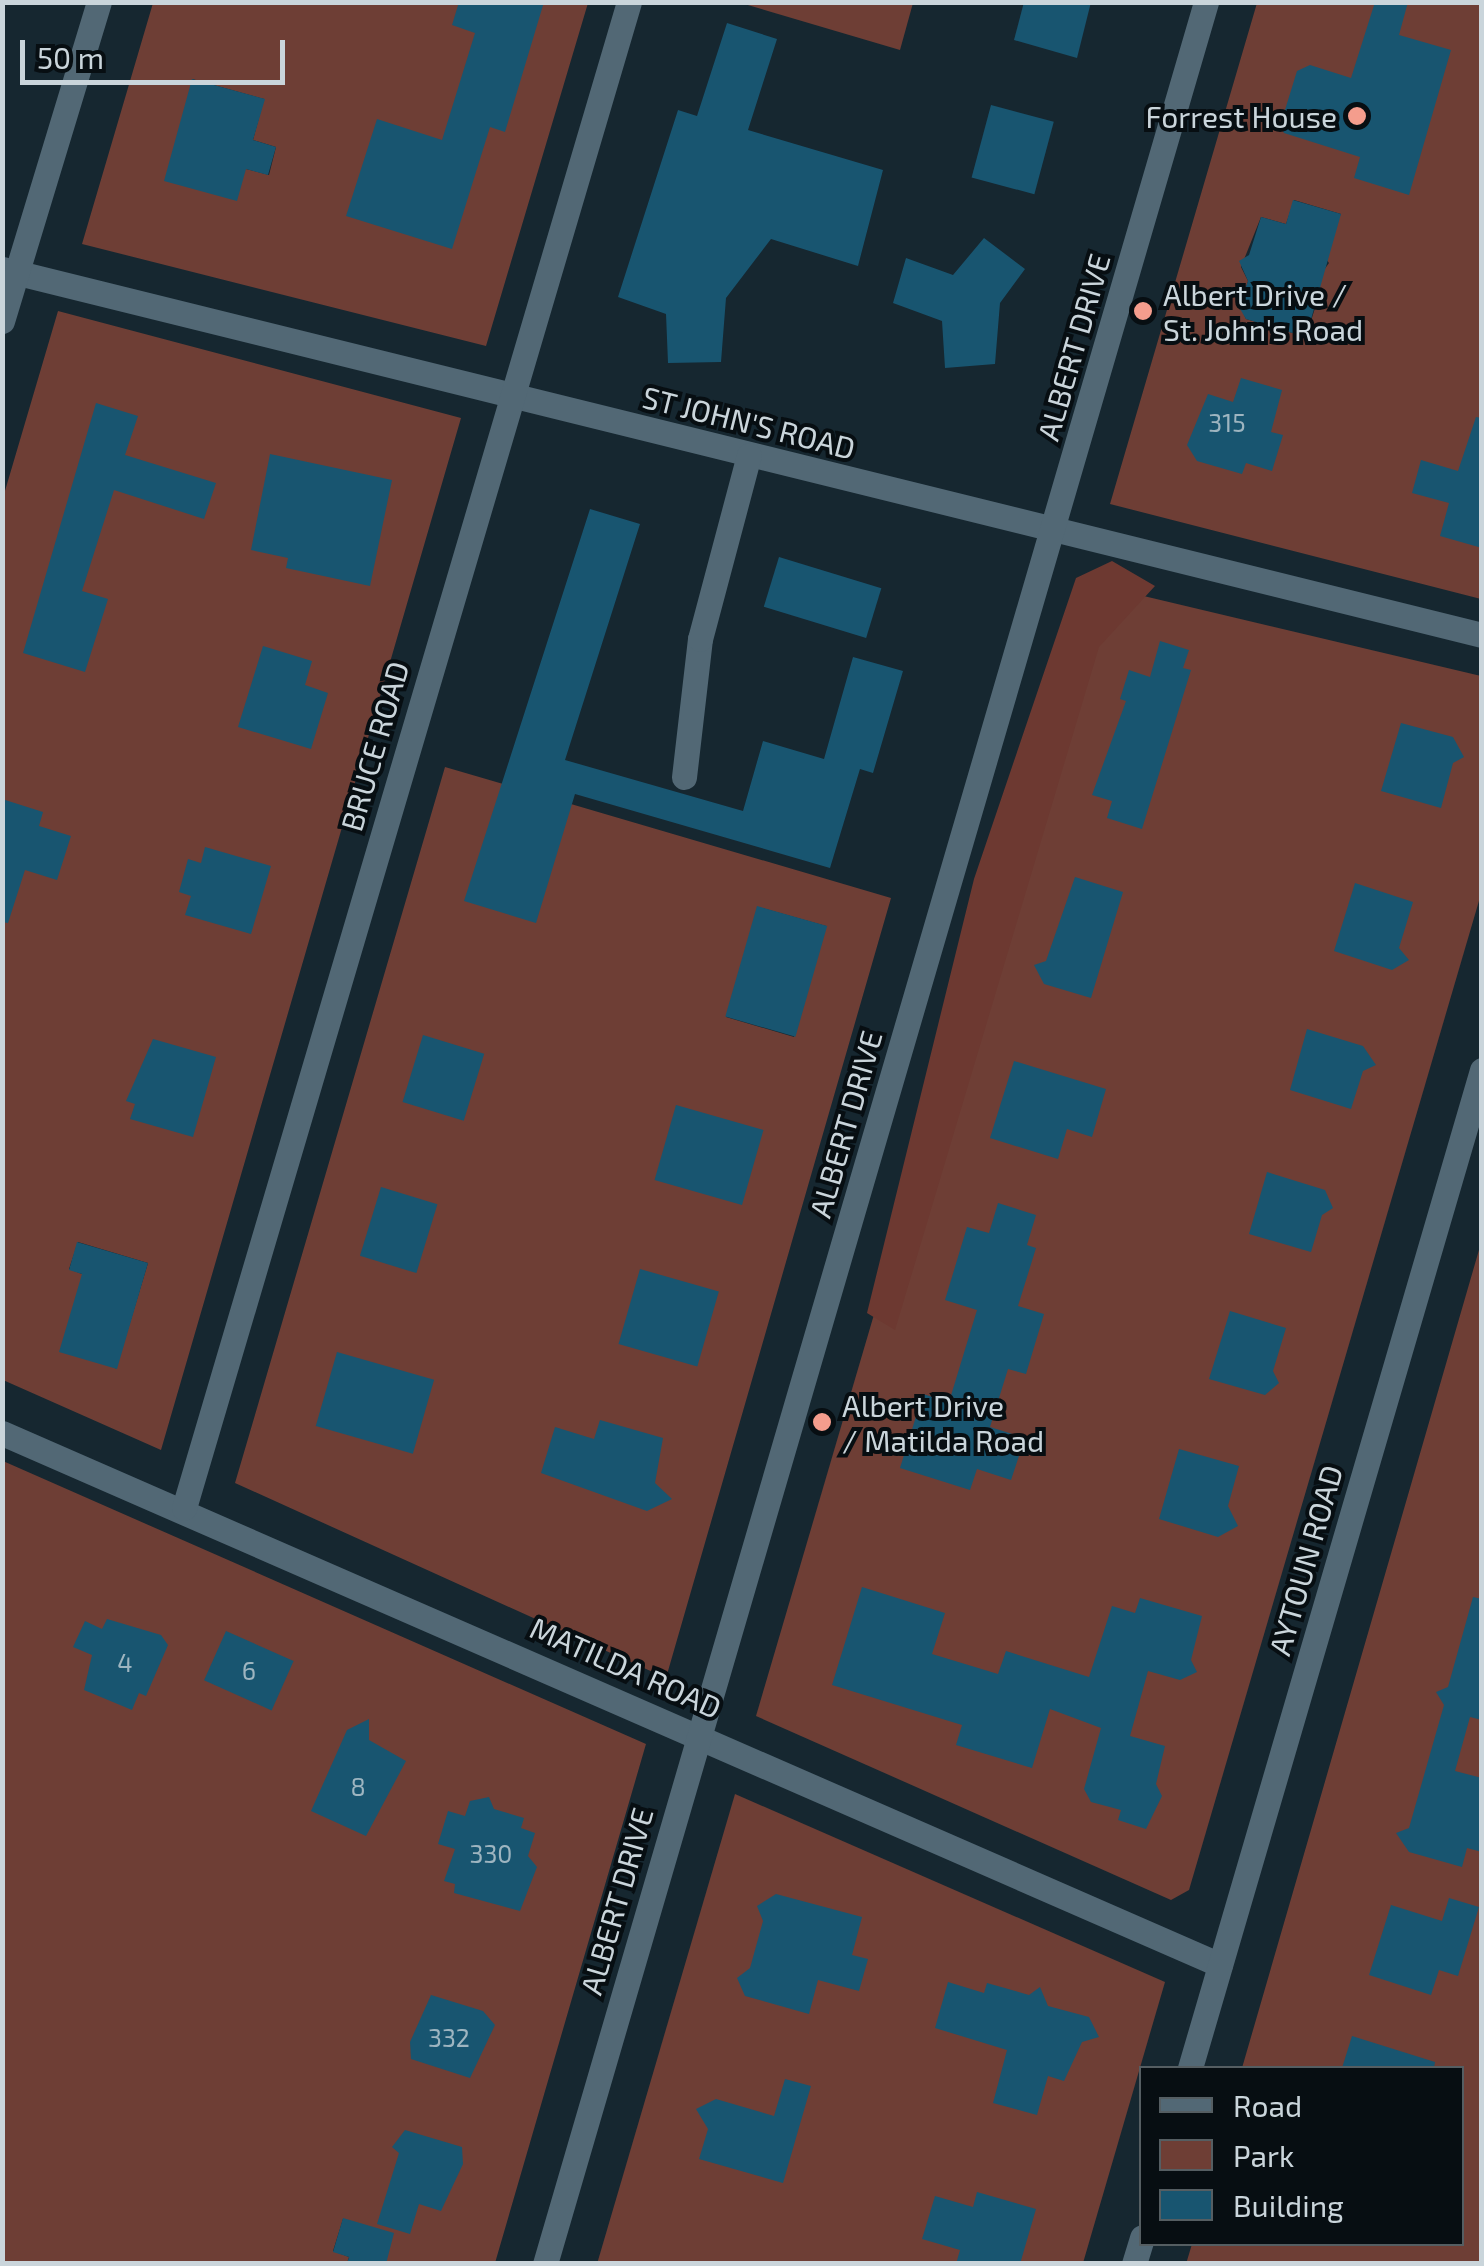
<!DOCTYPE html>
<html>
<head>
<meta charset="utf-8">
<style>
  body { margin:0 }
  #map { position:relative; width:1484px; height:2266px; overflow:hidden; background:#162730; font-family:"Exo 2",sans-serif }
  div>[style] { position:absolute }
  .green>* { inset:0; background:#6e3e35 }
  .forest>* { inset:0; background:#6d3931 }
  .building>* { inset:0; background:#185570; transform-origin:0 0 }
  .minor>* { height:25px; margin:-12.5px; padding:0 12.5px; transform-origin:12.5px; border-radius:12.5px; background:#526875 }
  .dots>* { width:28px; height:28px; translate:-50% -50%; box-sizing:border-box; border:5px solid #070e12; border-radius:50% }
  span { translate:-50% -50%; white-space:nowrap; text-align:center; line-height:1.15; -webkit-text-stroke:8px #070e12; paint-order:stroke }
  .number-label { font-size:25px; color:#9eb5c0 }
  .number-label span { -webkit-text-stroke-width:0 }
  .poi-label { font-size:30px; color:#cad5db }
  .right { translate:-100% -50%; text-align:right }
  .left { translate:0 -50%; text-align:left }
  .street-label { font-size:30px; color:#cad5db }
  .frame { position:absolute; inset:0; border:5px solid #cad5db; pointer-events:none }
  .legend { position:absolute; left:1139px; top:2066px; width:325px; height:180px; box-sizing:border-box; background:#070e12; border:2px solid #555e62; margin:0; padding:12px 18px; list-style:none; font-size:30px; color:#cad5db }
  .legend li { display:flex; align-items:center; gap:20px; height:50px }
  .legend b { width:50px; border:2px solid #555e62 }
  .scale { position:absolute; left:20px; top:40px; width:265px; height:45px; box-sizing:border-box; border:5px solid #cad5db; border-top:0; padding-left:12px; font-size:30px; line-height:35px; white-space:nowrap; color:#cad5db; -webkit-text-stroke:8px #070e12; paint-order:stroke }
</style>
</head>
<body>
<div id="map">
  <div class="green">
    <div style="clip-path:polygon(evenodd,153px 3px,588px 3px,486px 346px,82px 244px,153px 3px,192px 79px,264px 99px,253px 140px,276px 147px,269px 175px,246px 169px,192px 79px)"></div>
    <div style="clip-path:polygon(741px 3px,913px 3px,900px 50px)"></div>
    <div style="clip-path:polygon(evenodd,1257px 3px,1481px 3px,1481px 599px,1110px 504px,1257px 3px,1294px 200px,1341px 214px,1320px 251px,1329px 263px,1311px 288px,1320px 292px,1306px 337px,1246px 319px,1240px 306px,1248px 281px,1241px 267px,1261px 217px,1286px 224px,1294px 200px)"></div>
    <div style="clip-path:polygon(evenodd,58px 311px,461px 418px,161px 1450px,3px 1380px,2px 501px,58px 311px,78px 1242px,148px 1263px,116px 1369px,82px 1274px,69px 1269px,78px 1242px)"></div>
    <div style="clip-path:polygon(1089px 583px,1481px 676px,1481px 894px,1189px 1890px,1171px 1900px,756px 1716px)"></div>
    <div style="clip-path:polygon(evenodd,445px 767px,891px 898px,666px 1678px,235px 1483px,445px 767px,758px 907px,826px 926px,794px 1037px,726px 1017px,758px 907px)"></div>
    <div style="clip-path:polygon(1481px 1243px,1481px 2263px,1186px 2264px,1192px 2244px,1462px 2244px,1462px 2068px,1242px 2068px)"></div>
    <div style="clip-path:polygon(3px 1461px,646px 1744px,495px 2263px,386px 2263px,343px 2219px,333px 2251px,349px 2257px,347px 2263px,2px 2261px)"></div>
    <div style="clip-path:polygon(735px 1794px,1165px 1982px,1083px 2263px,597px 2264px)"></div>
  </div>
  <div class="forest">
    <div style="clip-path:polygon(1112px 561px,1155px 586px,1099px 647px,895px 1330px,867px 1313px,974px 879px,1076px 578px)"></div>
  </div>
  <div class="building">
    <div style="clip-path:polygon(459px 2px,544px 2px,505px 132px,490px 127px,452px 249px,346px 216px,377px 119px,442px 140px,475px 33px,452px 25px)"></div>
    <div style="clip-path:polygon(1024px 2px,1091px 2px,1077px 58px,1014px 40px)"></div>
    <div style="clip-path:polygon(1375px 2px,1408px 2px,1399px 35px,1451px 50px,1409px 195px,1354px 178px,1360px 157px,1284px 133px,1280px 126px,1297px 71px,1310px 65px,1351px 78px)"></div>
    <div style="clip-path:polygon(727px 23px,777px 39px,748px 130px,883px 170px,858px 266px,771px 239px,726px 298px,721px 362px,668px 363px,666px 314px,618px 297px,678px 110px,697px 116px)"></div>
    <div style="clip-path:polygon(192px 79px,265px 99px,253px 140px,276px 147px,268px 175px,246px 169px,237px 201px,164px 181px)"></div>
    <div style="left:991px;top:105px;width:65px;height:75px;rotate:15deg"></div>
    <div style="clip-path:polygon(1293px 200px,1341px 214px,1306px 337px,1246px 319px,1239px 307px,1248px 281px,1239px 261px,1249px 255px,1261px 217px,1286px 224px)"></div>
    <div style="clip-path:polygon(984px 238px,1025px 269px,1000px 303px,995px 364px,945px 368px,942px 321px,893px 303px,906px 258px,953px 275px)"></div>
    <div style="clip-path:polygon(1241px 378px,1282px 390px,1271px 432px,1283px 435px,1272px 471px,1246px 463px,1242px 474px,1197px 461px,1187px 445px,1208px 394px,1233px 402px)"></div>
    <div style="clip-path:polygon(96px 403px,138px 416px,125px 455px,216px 483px,204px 519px,114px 490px,82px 591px,108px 599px,85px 672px,23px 653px)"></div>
    <div style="clip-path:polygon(1476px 417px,1482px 418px,1482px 548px,1440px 536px,1449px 503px,1412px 493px,1421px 460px,1458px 471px)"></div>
    <div style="clip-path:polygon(270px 454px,392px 480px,370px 586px,286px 568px,288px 558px,251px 550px)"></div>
    <div style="clip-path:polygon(590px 509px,640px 524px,565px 760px,743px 811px,763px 741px,824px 759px,853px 657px,903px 671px,873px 773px,860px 769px,830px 868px,575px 794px,536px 923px,464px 901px)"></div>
    <div style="left:779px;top:557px;width:107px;height:52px;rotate:17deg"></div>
    <div style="clip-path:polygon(1160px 641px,1189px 650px,1183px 668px,1191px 670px,1142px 829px,1107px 818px,1112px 801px,1092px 795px,1126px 701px,1120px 699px,1129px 670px,1150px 677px)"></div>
    <div style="clip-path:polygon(263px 646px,312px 661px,305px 685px,328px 693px,311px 749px,238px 727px)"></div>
    <div style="clip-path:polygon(1401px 723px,1453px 737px,1464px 757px,1453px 763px,1441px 808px,1381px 791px)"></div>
    <div style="clip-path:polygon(2px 799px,43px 812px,39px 826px,71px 836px,57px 880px,25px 870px,8px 923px,2px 922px)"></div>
    <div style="clip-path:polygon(205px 847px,271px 866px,251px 934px,185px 915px,191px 896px,179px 892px,188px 859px,201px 863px)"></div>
    <div style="clip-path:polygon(1075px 877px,1123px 892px,1091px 998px,1044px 984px,1034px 965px,1046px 961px)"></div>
    <div style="clip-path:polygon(1355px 883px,1413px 902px,1399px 948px,1409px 960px,1392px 970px,1334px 951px)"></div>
    <div style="left:757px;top:906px;width:73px;height:115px;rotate:16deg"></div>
    <div style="clip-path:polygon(1307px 1029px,1363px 1046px,1376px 1065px,1363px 1071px,1351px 1109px,1290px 1090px)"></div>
    <div style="left:423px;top:1035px;width:64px;height:70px;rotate:17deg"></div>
    <div style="clip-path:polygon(153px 1039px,216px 1057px,193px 1137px,130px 1119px,135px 1104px,126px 1101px)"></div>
    <div style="clip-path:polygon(1014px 1061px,1106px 1089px,1092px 1137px,1067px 1129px,1058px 1159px,990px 1138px)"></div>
    <div style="left:676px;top:1105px;width:91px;height:78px;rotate:16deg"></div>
    <div style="clip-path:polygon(1267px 1172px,1325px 1190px,1333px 1208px,1322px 1215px,1311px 1252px,1249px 1234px)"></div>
    <div style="left:381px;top:1187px;width:59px;height:72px;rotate:17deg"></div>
    <div style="clip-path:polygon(998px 1203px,1036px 1215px,1027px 1245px,1036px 1248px,1018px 1306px,1044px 1314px,1026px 1374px,1008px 1369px,990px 1427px,1025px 1438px,1011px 1480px,977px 1469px,970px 1490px,900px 1468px,923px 1394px,949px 1402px,977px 1310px,945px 1300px,967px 1227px,989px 1233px)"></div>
    <div style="clip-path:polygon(77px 1242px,148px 1263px,117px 1369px,59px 1352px,82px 1274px,69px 1270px)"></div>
    <div style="left:640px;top:1269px;width:82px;height:78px;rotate:16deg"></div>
    <div style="clip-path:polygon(1230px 1311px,1286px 1328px,1273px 1371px,1279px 1383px,1265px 1395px,1209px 1379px)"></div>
    <div style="left:337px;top:1352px;width:101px;height:77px;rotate:16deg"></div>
    <div style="clip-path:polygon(600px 1420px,663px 1438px,655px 1483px,672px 1499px,647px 1511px,541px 1473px,555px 1427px,594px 1439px)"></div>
    <div style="clip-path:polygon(1179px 1449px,1239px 1466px,1228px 1506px,1238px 1526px,1218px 1537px,1159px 1519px)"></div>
    <div style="clip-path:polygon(862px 1587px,945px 1613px,932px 1654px,998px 1674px,1006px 1651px,1089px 1677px,1112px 1606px,1135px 1613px,1140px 1598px,1202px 1616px,1191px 1660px,1197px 1672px,1180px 1680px,1148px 1671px,1130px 1736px,1165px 1746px,1156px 1784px,1162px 1796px,1146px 1829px,1118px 1820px,1121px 1810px,1091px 1802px,1084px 1789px,1101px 1728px,1050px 1709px,1032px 1768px,956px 1745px,962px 1725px,832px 1685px)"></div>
    <div style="clip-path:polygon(1473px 1597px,1482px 1599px,1482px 1720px,1470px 1717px,1455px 1771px,1482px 1778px,1482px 1852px,1467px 1848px,1462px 1867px,1409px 1852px,1396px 1833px,1409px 1828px,1444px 1705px,1436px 1692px,1448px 1687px)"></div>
    <div style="clip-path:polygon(107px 1619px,161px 1635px,168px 1645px,146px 1696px,139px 1693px,132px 1710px,84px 1690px,92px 1655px,73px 1647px,85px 1621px,102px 1629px)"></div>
    <div style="left:226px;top:1631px;width:74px;height:54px;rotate:24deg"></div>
    <div style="clip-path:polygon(369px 1719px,369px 1740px,406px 1761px,366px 1836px,311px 1811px,347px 1730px)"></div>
    <div style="clip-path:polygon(489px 1797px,494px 1809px,524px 1818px,521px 1828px,535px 1833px,528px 1856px,537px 1867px,520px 1911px,454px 1893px,455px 1884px,444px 1881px,455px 1849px,438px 1844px,448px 1811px,465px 1816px,470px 1801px)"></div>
    <div style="clip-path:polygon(776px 1894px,862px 1917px,852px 1955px,868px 1959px,859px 1991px,818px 1980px,809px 2014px,745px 1996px,737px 1978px,750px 1968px,763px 1921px,757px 1906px)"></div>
    <div style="clip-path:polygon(1449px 1898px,1479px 1907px,1458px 1976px,1439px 1970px,1431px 1995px,1369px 1975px,1391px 1905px,1442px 1921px)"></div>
    <div style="clip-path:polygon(948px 1982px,984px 1993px,987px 1983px,1029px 1995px,1040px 1987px,1048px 2006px,1089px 2017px,1099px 2037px,1082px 2042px,1064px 2081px,1048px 2076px,1037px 2115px,993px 2103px,1007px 2050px,935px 2028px)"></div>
    <div style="clip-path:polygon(431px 1995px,483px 2011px,495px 2025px,470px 2078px,411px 2059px,410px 2042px)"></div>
    <div style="clip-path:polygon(1352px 2036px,1435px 2062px,1434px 2068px,1342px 2068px)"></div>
    <div style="clip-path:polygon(785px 2079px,811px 2086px,783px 2183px,699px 2159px,708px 2129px,696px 2109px,716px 2099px,774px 2116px)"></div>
    <div style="clip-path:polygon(405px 2130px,462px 2147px,463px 2164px,441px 2211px,419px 2204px,410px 2234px,377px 2224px,399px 2153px,392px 2147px)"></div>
    <div style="clip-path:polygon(977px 2192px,1036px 2209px,1020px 2264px,956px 2264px,960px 2250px,922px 2239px,935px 2196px,973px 2207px)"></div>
    <div style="clip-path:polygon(343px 2218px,394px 2233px,386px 2264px,347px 2264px,349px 2257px,333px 2252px)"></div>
  </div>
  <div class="minor">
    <div style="left:2px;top:269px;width:1525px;rotate:13.89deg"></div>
    <div style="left:2px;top:321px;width:333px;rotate:-73.1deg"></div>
    <div style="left:684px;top:777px;width:139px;rotate:-83.4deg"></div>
    <div style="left:700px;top:639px;width:190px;rotate:-75.1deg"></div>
    <div style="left:2px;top:1433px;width:1329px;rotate:23.59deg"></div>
    <div style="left:184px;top:1508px;width:1570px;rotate:-73.54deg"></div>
    <div style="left:1190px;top:2068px;width:1040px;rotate:-73.69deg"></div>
    <div style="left:545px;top:2264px;width:2357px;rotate:-73.71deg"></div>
    <div style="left:1134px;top:2264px;width:28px;rotate:-73deg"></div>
  </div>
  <div class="dots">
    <div style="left:1357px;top:116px;background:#f49d8d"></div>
    <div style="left:1143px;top:311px;background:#f49d8d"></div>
    <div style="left:822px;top:1422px;background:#f49d8d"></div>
  </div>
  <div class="number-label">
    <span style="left:1227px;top:422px">315</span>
    <span style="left:125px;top:1662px">4</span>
    <span style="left:249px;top:1670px">6</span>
    <span style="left:358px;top:1786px">8</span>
    <span style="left:491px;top:1853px">330</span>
    <span style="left:449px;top:2037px">332</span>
  </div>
  <div class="poi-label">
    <span class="right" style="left:1337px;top:116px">Forrest House</span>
    <span class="left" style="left:1163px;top:311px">Albert Drive /<br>St. John's Road</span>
    <span class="left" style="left:842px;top:1422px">Albert Drive<br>/ Matilda Road</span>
  </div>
  <div class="street-label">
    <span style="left:1073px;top:347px;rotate:-74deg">ALBERT DRIVE</span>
    <span style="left:749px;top:422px;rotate:14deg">ST JOHN'S ROAD</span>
    <span style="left:374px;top:746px;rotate:-74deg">BRUCE ROAD</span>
    <span style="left:845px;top:1124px;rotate:-74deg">ALBERT DRIVE</span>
    <span style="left:1305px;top:1560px;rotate:-74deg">AYTOUN ROAD</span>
    <span style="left:626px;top:1667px;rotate:24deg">MATILDA ROAD</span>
    <span style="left:616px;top:1901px;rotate:-74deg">ALBERT DRIVE</span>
  </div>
  <div class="frame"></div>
  <ul class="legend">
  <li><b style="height:12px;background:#526875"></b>Road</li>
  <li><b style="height:28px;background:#6e3e35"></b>Park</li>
  <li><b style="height:28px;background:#185570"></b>Building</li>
  </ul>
  <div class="scale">50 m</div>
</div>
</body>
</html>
